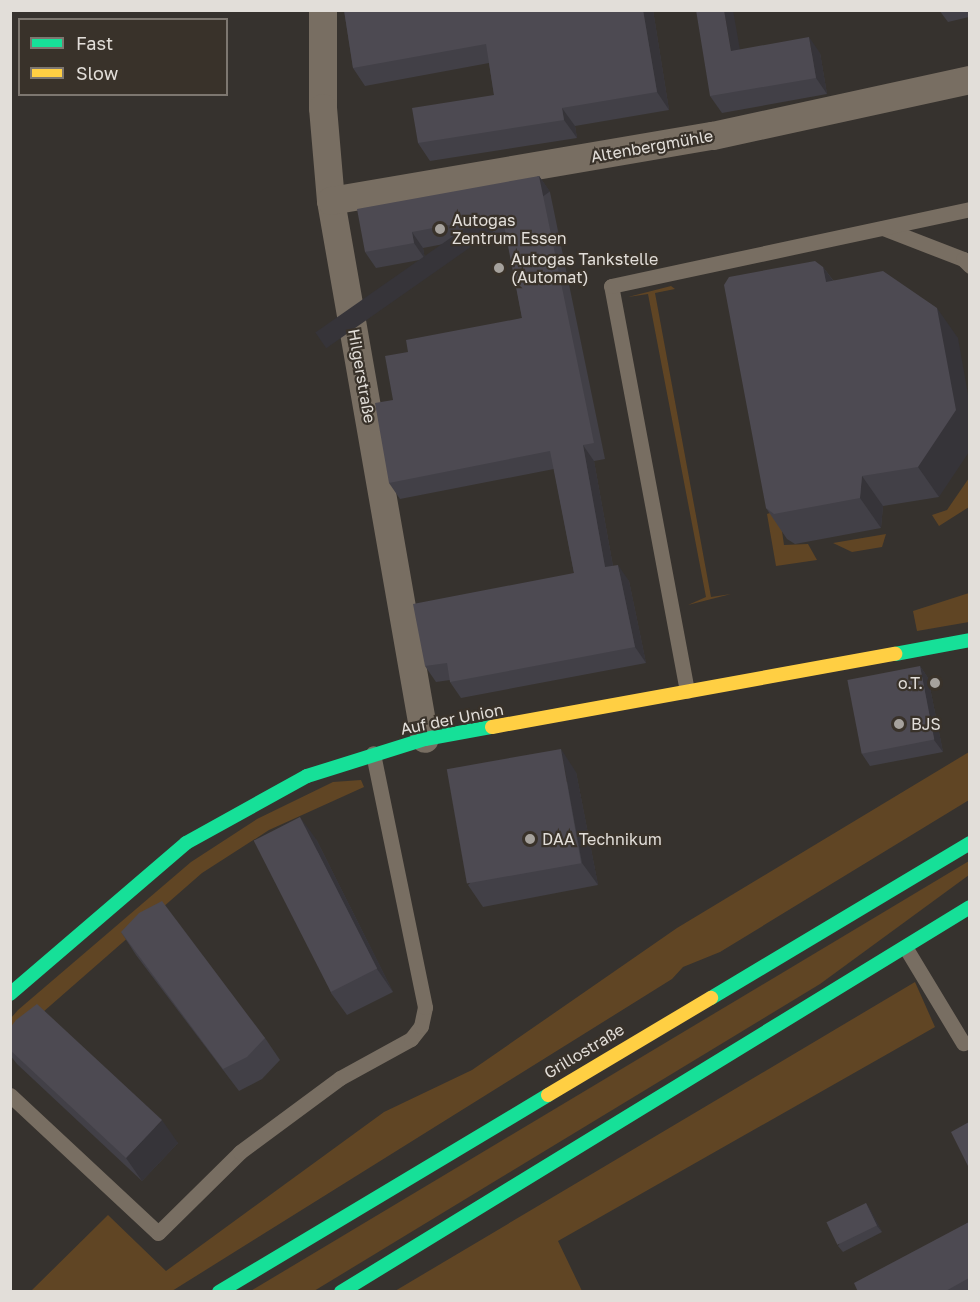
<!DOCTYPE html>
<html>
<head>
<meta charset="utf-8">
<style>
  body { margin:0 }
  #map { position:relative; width:980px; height:1302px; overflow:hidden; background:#36322e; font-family:"Golos Text",sans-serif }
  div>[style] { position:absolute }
  .green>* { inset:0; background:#604524 }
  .lane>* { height:15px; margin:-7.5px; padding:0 7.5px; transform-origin:7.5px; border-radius:7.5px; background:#786e62 }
  .street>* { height:28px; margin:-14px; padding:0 14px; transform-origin:14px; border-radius:14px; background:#786e62 }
  .fast>* { height:14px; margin:-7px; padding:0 7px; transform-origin:7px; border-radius:7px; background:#16e098 }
  .slow>* { height:14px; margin:-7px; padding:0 7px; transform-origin:7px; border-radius:7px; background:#ffcf43 }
  .wall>* { inset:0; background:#424047 }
  .shaded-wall>* { inset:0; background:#363439; transform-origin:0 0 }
  .building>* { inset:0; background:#4d4a52; transform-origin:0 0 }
  .dots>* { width:16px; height:16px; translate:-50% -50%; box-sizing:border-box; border:3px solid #39322a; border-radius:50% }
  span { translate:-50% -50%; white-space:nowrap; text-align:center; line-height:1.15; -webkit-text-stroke:4.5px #39322a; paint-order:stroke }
  .street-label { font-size:16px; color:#e2ded9 }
  .poi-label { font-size:16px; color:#e2ded9 }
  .left { translate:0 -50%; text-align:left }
  .right { translate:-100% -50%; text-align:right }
  .frame { position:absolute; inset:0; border:12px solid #e2ded9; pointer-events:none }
  .legend { position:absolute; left:18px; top:18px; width:210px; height:78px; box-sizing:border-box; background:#39322a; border:2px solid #7d7770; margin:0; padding:8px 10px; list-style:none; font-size:18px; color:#e2ded9 }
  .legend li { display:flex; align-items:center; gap:12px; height:30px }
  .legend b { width:30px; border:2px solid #7d7770 }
</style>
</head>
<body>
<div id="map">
  <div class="green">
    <div style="clip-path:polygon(671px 286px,675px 289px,655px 293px,711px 597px,731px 594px,688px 605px,706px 597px,648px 294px,628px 297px)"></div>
    <div style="clip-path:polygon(969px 478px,969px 507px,939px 526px,932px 515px,947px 510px)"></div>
    <div style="clip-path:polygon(779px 510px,784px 545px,808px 544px,817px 560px,776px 566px,767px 514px)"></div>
    <div style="clip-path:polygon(886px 534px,882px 547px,852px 552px,833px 543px)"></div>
    <div style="clip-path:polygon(969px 593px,969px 622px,917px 631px,913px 611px)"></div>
    <div style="clip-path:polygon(969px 752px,969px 800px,720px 952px,683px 967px,672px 979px,172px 1291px,31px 1291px,108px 1215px,166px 1271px,384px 1112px,472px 1070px,677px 928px)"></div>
    <div style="clip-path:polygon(361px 780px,364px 787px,269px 830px,202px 873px,11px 1040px,11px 1018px,18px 1010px,191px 862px,257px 819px,333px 782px)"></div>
    <div style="clip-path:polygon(969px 861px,969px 875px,820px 984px,314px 1291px,249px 1292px)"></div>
    <div style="clip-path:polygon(915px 982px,935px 1027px,558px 1241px,582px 1291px,395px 1291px)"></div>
  </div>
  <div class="lane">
    <div style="left:883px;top:228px;width:86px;rotate:21.2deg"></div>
    <div style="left:963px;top:259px;width:10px;rotate:45deg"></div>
    <div style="left:687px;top:691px;width:412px;rotate:-100.6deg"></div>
    <div style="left:611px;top:286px;width:367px;rotate:-12.1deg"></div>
    <div style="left:907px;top:950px;width:109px;rotate:58.9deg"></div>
    <div style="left:10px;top:1095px;width:202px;rotate:43deg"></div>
    <div style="left:158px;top:1233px;width:115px;rotate:-44.6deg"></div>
    <div style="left:240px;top:1152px;width:124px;rotate:-36.5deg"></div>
    <div style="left:340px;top:1078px;width:81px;rotate:-28.8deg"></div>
    <div style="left:411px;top:1039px;width:16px;rotate:-52deg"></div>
    <div style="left:421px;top:1026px;width:19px;rotate:-78deg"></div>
    <div style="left:425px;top:1007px;width:259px;rotate:-101.6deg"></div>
  </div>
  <div class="street">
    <div style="left:323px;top:10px;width:98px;rotate:90deg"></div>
    <div style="left:323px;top:108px;width:93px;rotate:85.1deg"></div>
    <div style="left:331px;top:201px;width:546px;rotate:80.09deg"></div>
    <div style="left:331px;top:201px;width:387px;rotate:-9.7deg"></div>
    <div style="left:713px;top:136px;width:263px;rotate:-12.3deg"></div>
  </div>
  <div class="fast">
    <div style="left:895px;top:654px;width:76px;rotate:-10.6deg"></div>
    <div style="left:10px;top:994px;width:232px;rotate:-40.6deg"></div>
    <div style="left:186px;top:843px;width:138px;rotate:-29deg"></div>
    <div style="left:307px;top:776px;width:124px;rotate:-17.4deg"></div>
    <div style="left:425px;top:739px;width:68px;rotate:-10.2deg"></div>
    <div style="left:711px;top:998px;width:302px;rotate:-30.9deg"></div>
    <div style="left:219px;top:1292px;width:383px;rotate:-30.9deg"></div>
    <div style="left:341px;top:1292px;width:737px;rotate:-31.47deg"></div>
  </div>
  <div class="slow">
    <div style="left:492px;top:727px;width:410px;rotate:-10.3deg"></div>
    <div style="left:548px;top:1095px;width:190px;rotate:-30.8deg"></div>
  </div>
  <div class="wall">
    <div style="clip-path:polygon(344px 10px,653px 10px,669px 110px,575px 126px,577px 138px,430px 161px,418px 143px,494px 95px,489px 63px,365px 86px,353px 68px)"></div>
    <div style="clip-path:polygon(939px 10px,969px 10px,969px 17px,948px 22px)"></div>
    <div style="clip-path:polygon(740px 50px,820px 53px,827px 94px,722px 113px,710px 96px)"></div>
    <div style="clip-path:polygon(539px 176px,550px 192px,605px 459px,594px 461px,613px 566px,629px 581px,646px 663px,461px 698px,450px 682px,450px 680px,436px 682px,425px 666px,574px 573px,554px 469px,400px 499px,389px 483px,393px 400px,408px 352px,522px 318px,506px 232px,423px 248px,425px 259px,376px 268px,365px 252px)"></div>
    <div style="clip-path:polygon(823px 267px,833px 280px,958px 338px,939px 497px,883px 506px,881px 528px,795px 544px,787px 539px,766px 508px)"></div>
    <div style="clip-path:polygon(920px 666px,928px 678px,943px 752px,870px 766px,862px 754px)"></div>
    <div style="clip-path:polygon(576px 772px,598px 885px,483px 907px,468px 885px)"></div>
    <div style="clip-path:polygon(316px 839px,393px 992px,347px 1015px,331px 993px)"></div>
    <div style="clip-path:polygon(121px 932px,265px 1038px,280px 1060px,262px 1079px,239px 1091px,136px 955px)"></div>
    <div style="clip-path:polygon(10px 1028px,178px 1143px,142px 1181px,17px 1064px,10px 1055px)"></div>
    <div style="clip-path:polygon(866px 1203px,882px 1232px,843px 1252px,838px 1246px)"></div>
    <div style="clip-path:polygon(969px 1222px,969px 1292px,858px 1292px)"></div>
  </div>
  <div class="shaded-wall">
    <div style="clip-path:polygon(643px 10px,653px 10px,669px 110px,657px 92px)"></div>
    <div style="clip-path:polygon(724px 10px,733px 10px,743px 67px,731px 51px)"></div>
    <div style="clip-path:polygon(809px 37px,820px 53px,827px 94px,816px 78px)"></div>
    <div style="clip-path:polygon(562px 108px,575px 126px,577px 138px,564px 120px)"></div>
    <div style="left:539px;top:176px;width:19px;height:273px;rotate:55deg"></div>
    <div style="clip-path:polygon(412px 232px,423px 248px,425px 259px,414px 243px)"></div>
    <div style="clip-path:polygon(823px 267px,845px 297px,826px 282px)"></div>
    <div style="clip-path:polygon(937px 308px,958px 338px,969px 400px,969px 452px,939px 497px,918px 467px)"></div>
    <div style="clip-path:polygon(583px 445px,594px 461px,616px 583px,605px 567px)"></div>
    <div style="clip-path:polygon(862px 476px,883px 506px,881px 528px,860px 498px)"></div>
    <div style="clip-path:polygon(618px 565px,629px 581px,646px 663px,635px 647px)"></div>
    <div style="clip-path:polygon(920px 666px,928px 678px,943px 752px,934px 740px)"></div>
    <div style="clip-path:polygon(561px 749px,576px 772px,598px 885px,582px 863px)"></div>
    <div style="clip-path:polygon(300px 817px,316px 839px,393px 992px,377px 969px)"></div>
    <div style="clip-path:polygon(162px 1120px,178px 1143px,142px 1181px,126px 1158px)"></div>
    <div style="clip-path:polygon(866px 1203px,870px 1209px,882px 1232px,877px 1226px)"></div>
  </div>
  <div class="building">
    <div style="clip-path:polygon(344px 10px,643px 10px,657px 92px,562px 108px,564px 120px,418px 143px,412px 108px,494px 95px,486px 44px,353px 68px)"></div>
    <div style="clip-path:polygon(696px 10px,724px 10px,731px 51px,809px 37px,816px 78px,710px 96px)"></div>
    <div style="clip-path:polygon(539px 176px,594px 443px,583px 445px,605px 567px,618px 565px,635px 647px,450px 682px,447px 663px,425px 666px,413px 604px,574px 573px,550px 451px,389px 483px,375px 403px,393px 400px,385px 356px,408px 352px,406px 340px,522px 318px,502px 215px,412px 232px,414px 243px,365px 252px,357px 209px)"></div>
    <div style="clip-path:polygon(815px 261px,823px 267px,826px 282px,883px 271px,937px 308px,956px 410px,918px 467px,862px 476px,860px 498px,774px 514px,766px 508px,724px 285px,729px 277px)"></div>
    <div style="left:920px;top:666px;width:75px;height:74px;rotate:79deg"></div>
    <div style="left:561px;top:749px;width:116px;height:116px;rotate:80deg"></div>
    <div style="left:300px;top:817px;width:170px;height:52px;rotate:63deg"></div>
    <div style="clip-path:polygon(162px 901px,265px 1038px,247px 1057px,223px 1069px,121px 932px,139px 913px)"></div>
    <div style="clip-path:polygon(37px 1004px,162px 1120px,126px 1158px,10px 1050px,10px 1028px,16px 1020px)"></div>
    <div style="clip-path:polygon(969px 1122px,969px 1168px,951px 1132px)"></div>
    <div style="left:866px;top:1203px;width:25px;height:44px;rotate:64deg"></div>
    <div style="clip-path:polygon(969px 1222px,969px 1278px,944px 1292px,858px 1292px,854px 1283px)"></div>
  </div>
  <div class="dots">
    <div style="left:440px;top:229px;background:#a6a29d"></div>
    <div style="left:499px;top:268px;background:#a6a29d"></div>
    <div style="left:935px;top:683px;background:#a6a29d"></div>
    <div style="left:899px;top:724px;background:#a6a29d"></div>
    <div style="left:530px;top:839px;background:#a6a29d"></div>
  </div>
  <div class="street-label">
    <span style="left:652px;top:146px;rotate:-10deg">Altenbergmühle</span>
    <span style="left:362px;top:376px;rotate:80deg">Hilgerstraße</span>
    <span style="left:452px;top:719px;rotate:-11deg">Auf der Union</span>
    <span style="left:584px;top:1051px;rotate:-31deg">Grillostraße</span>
  </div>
  <div class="poi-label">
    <span class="left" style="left:452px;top:229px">Autogas<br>Zentrum Essen</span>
    <span class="left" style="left:511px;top:268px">Autogas Tankstelle<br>(Automat)</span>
    <span class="right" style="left:923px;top:683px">o.T.</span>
    <span class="left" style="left:911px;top:724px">BJS</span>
    <span class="left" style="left:542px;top:839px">DAA Technikum</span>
  </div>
  <div class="frame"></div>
  <ul class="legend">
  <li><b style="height:8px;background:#16e098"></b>Fast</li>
  <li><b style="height:8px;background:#ffcf43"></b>Slow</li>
  </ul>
</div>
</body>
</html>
